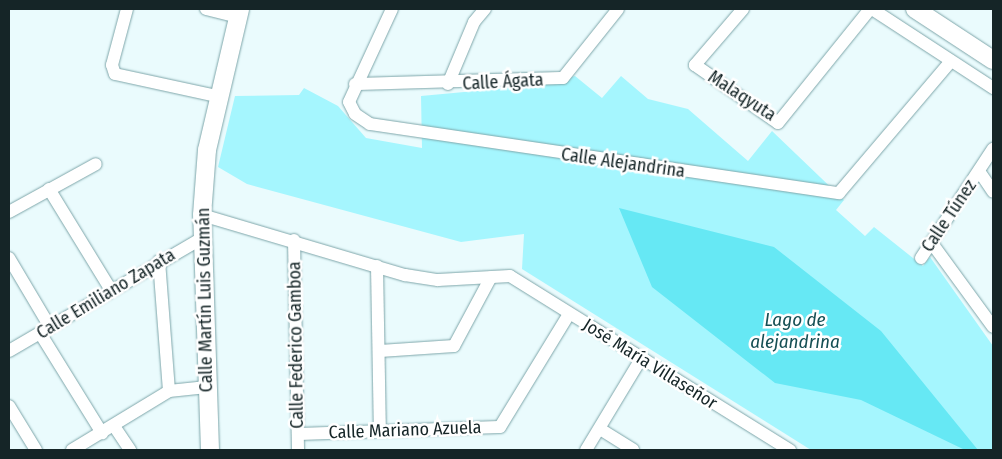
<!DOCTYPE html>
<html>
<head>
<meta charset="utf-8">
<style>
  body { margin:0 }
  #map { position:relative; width:1002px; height:459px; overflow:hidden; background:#eafbfd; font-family:"Fira Sans Condensed",sans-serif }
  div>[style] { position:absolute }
  .green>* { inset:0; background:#a5f6fe }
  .water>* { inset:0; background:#66e8f4 }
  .roads { filter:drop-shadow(0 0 1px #7ea6aa) drop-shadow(0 0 1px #7ea6aa) }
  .street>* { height:12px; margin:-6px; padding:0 6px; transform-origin:6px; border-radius:6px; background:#fff }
  .secondary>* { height:18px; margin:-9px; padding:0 9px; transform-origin:9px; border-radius:9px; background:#fff }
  span { translate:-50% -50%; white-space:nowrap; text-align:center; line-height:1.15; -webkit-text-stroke:5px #fff; paint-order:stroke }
  .street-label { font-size:18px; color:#152527 }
  .water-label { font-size:19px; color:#154f54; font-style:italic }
  .frame { position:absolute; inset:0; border:10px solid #152527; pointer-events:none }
</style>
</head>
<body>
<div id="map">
  <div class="green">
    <div style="clip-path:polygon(575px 76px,602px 98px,621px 76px,648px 99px,688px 109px,748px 161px,772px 131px,844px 200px,836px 210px,865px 236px,874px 227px,923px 266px,930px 257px,993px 346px,993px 450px,811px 450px,522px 269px,524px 234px,461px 242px,247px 184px,218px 167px,235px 96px,299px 95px,304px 88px,338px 106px,366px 138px,422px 148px,421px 96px,550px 84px)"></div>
  </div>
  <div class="water">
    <div style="clip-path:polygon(619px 208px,774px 247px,881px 331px,978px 450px,965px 450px,861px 400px,775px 383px,652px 287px)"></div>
  </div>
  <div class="roads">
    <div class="street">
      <div style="left:127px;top:9px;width:58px;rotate:105deg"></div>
      <div style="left:112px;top:65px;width:9px;rotate:72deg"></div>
      <div style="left:115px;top:74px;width:108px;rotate:12.2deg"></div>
      <div style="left:206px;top:9px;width:33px;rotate:14deg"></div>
      <div style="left:392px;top:9px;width:102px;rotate:114.8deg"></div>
      <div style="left:349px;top:102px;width:13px;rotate:63deg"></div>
      <div style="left:355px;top:114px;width:18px;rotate:34deg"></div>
      <div style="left:370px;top:124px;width:474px;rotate:8.4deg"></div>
      <div style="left:839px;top:193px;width:173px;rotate:-49.7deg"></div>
      <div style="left:743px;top:9px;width:74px;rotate:130.6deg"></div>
      <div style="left:695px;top:65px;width:101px;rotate:34.9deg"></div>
      <div style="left:778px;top:123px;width:146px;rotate:-51.1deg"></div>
      <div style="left:872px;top:9px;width:145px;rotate:33.1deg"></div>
      <div style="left:355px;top:84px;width:208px;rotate:-1.7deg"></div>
      <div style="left:563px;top:78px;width:88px;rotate:-51.4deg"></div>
      <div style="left:448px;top:84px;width:67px;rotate:-67.2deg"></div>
      <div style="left:474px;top:22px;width:17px;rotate:-50deg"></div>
      <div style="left:979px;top:171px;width:25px;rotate:56deg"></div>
      <div style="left:49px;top:189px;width:119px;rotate:58.5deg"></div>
      <div style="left:9px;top:212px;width:99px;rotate:-28.9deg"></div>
      <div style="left:202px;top:215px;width:212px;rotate:16.5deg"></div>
      <div style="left:405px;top:275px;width:33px;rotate:9deg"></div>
      <div style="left:438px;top:280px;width:72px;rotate:-3.2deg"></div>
      <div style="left:510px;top:276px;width:330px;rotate:31.9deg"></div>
      <div style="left:294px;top:240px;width:210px;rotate:88.9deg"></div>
      <div style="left:931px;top:242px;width:105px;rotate:53.9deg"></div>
      <div style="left:9px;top:258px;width:80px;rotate:59.3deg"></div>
      <div style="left:921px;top:258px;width:131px;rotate:-56.6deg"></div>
      <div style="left:159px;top:261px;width:130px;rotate:85.6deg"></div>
      <div style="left:377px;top:266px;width:165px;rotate:89deg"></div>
      <div style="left:40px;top:333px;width:118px;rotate:58.2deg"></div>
      <div style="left:9px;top:351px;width:226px;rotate:-30.3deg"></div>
      <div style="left:380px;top:351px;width:74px;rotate:-3.9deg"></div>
      <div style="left:454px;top:346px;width:78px;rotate:-61.8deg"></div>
      <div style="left:9px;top:406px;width:52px;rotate:58.5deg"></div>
      <div style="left:114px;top:426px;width:29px;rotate:56deg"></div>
      <div style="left:600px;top:429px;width:39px;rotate:32deg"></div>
      <div style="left:298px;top:434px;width:202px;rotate:-2deg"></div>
      <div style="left:500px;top:427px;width:132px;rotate:-58.6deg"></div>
      <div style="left:72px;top:450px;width:114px;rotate:-31.3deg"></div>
      <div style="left:169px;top:391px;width:38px;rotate:-6deg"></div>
      <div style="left:586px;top:450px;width:106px;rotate:-58.9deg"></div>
    </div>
    <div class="secondary">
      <div style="left:915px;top:9px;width:93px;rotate:33.2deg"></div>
      <div style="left:210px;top:450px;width:235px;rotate:-91.9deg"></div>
      <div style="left:202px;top:215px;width:65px;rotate:-85.6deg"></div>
      <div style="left:207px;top:150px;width:145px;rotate:-76.8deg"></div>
    </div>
  </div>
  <div class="street-label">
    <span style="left:503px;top:82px;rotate:-3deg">Calle Ágata</span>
    <span style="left:742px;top:96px;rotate:33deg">Malaqyuta</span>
    <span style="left:623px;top:163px;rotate:8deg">Calle Alejandrina</span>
    <span style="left:949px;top:216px;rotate:-56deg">Calle Túnez</span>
    <span style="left:106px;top:294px;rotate:-31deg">Calle Emiliano Zapata</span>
    <span style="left:205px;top:300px;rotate:-91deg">Calle Martín Luis Guzmán</span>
    <span style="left:296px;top:345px;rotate:-91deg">Calle Federico Gamboa</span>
    <span style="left:650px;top:364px;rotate:32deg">José María Villaseñor</span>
    <span style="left:405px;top:430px;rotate:-2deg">Calle Mariano Azuela</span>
  </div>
  <div class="water-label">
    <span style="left:795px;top:331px">Lago de<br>alejandrina</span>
  </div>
  <div class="frame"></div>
</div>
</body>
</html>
